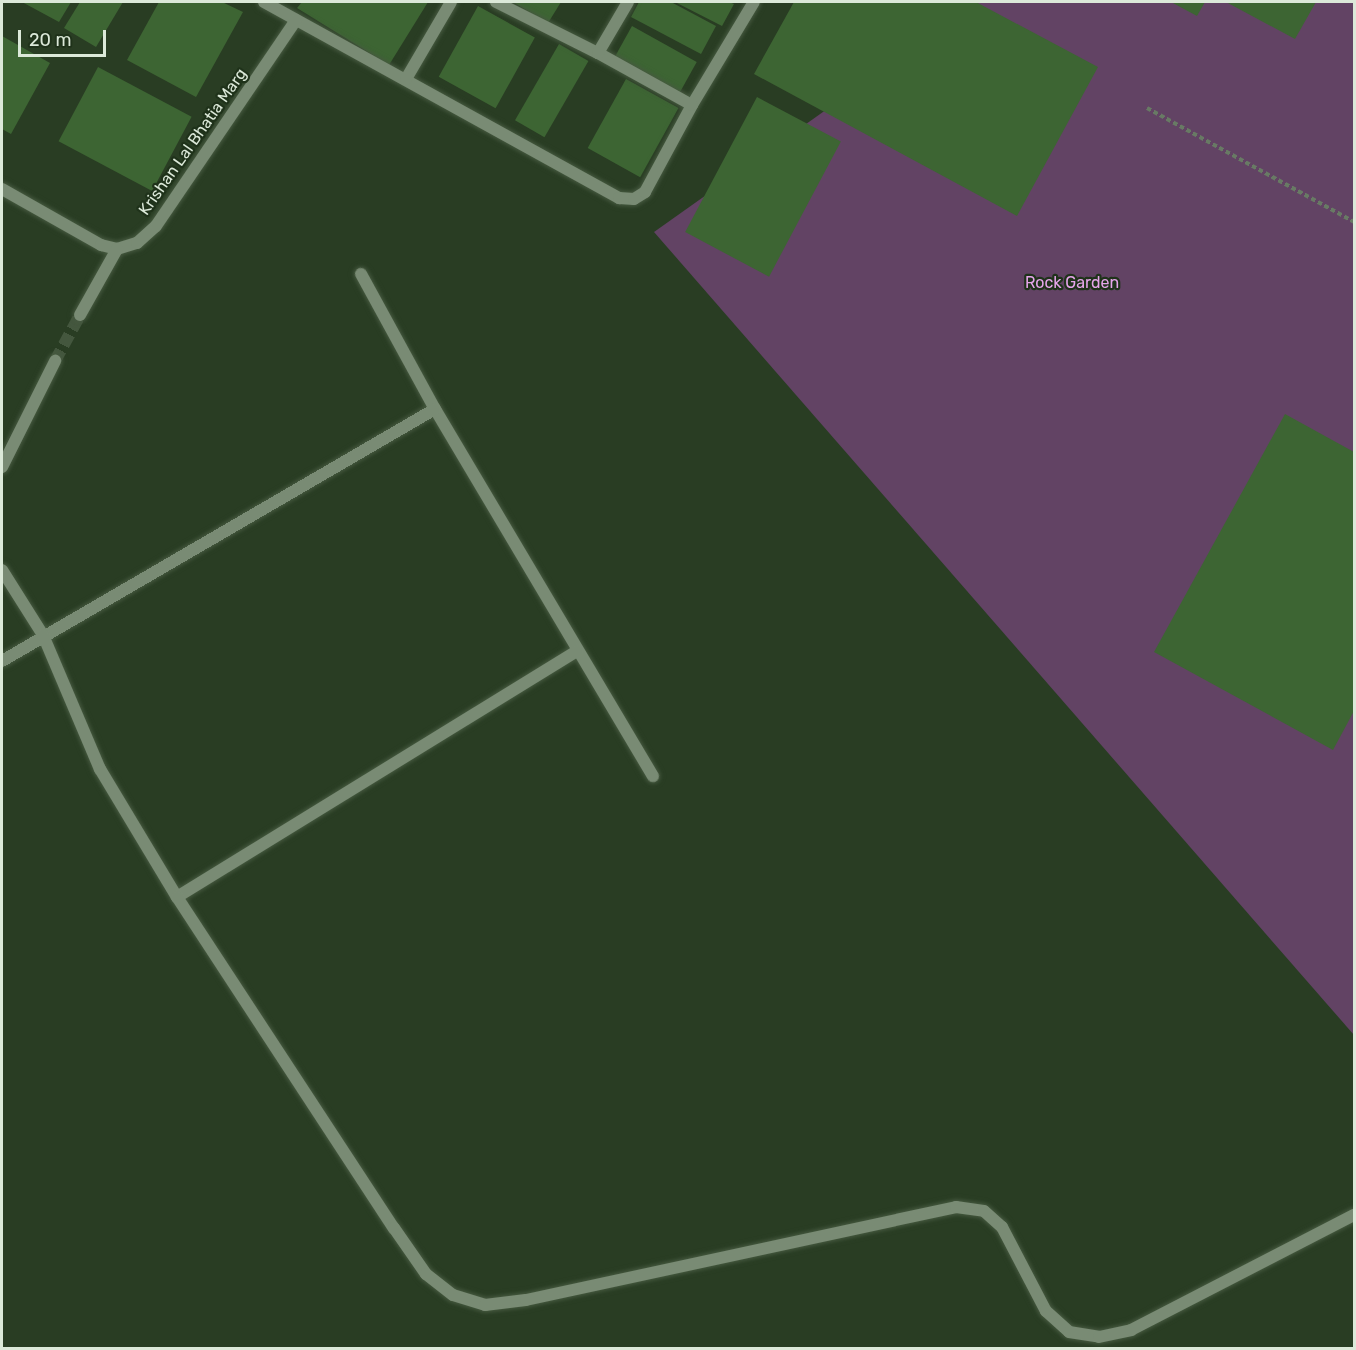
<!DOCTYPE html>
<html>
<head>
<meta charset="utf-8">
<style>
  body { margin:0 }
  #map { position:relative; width:1356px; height:1350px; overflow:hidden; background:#293d23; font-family:Rubik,sans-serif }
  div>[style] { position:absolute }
  .green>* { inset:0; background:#624364 }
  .building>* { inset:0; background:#3d6533; transform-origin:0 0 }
  .street-tunnel>* { height:12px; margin-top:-6px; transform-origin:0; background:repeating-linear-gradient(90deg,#44573e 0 12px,transparent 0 18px) }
  .path>* { height:4px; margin-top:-2px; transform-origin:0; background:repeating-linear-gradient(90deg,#687a64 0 4.5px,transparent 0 7.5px) }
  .roads { filter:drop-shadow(0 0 2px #465940) drop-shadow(0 0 2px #465940) }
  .lane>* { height:12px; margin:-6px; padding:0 6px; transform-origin:6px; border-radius:6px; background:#798b74 }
  .street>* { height:12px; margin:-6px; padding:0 6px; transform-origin:6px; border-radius:6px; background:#798b74 }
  span { translate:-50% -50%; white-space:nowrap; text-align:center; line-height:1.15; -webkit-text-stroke:4.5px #1f321a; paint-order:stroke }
  .street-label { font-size:16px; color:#dce9d9 }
  .park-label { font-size:16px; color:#e7a5eb }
  .frame { position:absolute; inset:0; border:3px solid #dce9d9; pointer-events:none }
  .scale { position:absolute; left:18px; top:30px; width:88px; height:27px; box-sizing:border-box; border:3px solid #dce9d9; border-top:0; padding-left:8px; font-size:18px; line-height:21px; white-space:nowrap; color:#dce9d9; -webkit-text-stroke:4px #1f321a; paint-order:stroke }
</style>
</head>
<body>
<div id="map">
  <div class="green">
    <div style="clip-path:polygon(978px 2px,1354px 2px,1354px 1035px,654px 232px)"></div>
  </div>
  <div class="building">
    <div style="clip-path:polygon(22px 2px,71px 2px,59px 22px)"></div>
    <div style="clip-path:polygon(80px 2px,123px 2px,96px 47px,64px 28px)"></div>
    <div style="clip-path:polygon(159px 2px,222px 2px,243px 12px,196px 97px,127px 60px)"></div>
    <div style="clip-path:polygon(302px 2px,428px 2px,389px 65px,297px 8px)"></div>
    <div style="clip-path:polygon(513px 2px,561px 2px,548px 23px)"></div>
    <div style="clip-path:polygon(639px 2px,671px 2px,716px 26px,701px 54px,631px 17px)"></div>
    <div style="clip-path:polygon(675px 2px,729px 2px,734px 4px,722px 26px)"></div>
    <div style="clip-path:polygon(794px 2px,976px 2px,1098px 67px,1017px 216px,754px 74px)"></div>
    <div style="clip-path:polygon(1171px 2px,1205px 2px,1197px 16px)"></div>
    <div style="clip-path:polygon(1226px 2px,1316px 2px,1295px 39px)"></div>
    <div style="left:478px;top:6px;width:65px;height:81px;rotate:29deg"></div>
    <div style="left:632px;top:26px;width:74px;height:35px;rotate:29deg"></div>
    <div style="clip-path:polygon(2px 36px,50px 63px,11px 134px,2px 129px)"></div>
    <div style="left:559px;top:44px;width:34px;height:88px;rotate:30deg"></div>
    <div style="left:98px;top:67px;width:106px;height:84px;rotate:28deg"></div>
    <div style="left:626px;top:79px;width:60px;height:79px;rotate:29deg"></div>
    <div style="left:757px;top:97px;width:95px;height:153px;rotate:28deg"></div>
    <div style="clip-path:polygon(1285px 414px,1354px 452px,1354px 711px,1333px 750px,1154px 652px)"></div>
  </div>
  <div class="street-tunnel">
    <div style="left:55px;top:361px;width:52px;rotate:-61.5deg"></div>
  </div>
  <div class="path">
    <div style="left:1147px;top:108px;width:236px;rotate:28.8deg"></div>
  </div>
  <div class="roads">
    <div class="lane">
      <div style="left:361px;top:274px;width:154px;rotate:61.3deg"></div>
      <div style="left:435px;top:409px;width:427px;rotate:59.3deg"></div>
      <div style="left:2px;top:661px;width:501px;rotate:-30.2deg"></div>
      <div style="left:177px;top:897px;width:470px;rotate:-31.6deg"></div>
    </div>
    <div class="street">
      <div style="left:264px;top:2px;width:406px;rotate:28.9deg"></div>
      <div style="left:619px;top:198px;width:15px;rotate:4deg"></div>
      <div style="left:634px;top:199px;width:13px;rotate:-32deg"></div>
      <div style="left:645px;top:192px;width:99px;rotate:-61.6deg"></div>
      <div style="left:692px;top:105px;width:120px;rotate:-59deg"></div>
      <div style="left:496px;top:2px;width:114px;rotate:26.6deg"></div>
      <div style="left:598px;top:53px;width:107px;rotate:29deg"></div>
      <div style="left:598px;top:53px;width:59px;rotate:-59.5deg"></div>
      <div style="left:406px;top:79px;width:89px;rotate:-59.7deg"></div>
      <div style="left:2px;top:189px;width:114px;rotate:29.5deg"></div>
      <div style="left:101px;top:245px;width:16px;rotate:14deg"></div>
      <div style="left:117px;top:249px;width:21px;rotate:-17deg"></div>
      <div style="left:137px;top:243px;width:25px;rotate:-42deg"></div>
      <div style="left:156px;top:226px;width:249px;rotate:-55.8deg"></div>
      <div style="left:80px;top:315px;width:76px;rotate:-60.7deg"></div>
      <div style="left:2px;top:467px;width:119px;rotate:-63.4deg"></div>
      <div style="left:2px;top:570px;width:77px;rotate:57.8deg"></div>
      <div style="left:43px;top:635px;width:146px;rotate:67deg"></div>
      <div style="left:100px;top:769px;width:149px;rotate:59deg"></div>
      <div style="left:177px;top:897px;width:396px;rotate:56.8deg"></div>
      <div style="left:394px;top:1228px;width:56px;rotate:55.2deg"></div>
      <div style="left:426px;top:1274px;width:34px;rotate:38deg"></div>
      <div style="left:453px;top:1295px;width:34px;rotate:17deg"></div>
      <div style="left:485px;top:1305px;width:41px;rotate:-7deg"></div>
      <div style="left:526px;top:1300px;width:440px;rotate:-12.2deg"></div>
      <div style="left:956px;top:1207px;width:28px;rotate:8deg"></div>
      <div style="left:984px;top:1211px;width:24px;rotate:42deg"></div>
      <div style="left:1002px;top:1227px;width:95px;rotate:62.4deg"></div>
      <div style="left:1046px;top:1311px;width:31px;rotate:42deg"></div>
      <div style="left:1069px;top:1332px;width:30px;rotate:9deg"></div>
      <div style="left:1099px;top:1337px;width:33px;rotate:-12deg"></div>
      <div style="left:1131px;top:1330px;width:251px;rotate:-27.3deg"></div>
    </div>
  </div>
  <div class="street-label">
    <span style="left:193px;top:142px;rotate:-55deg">Krishan Lal Bhatia Marg</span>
  </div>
  <div class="park-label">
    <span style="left:1072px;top:283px">Rock Garden</span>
  </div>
  <div class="frame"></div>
  <div class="scale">20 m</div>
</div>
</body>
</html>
